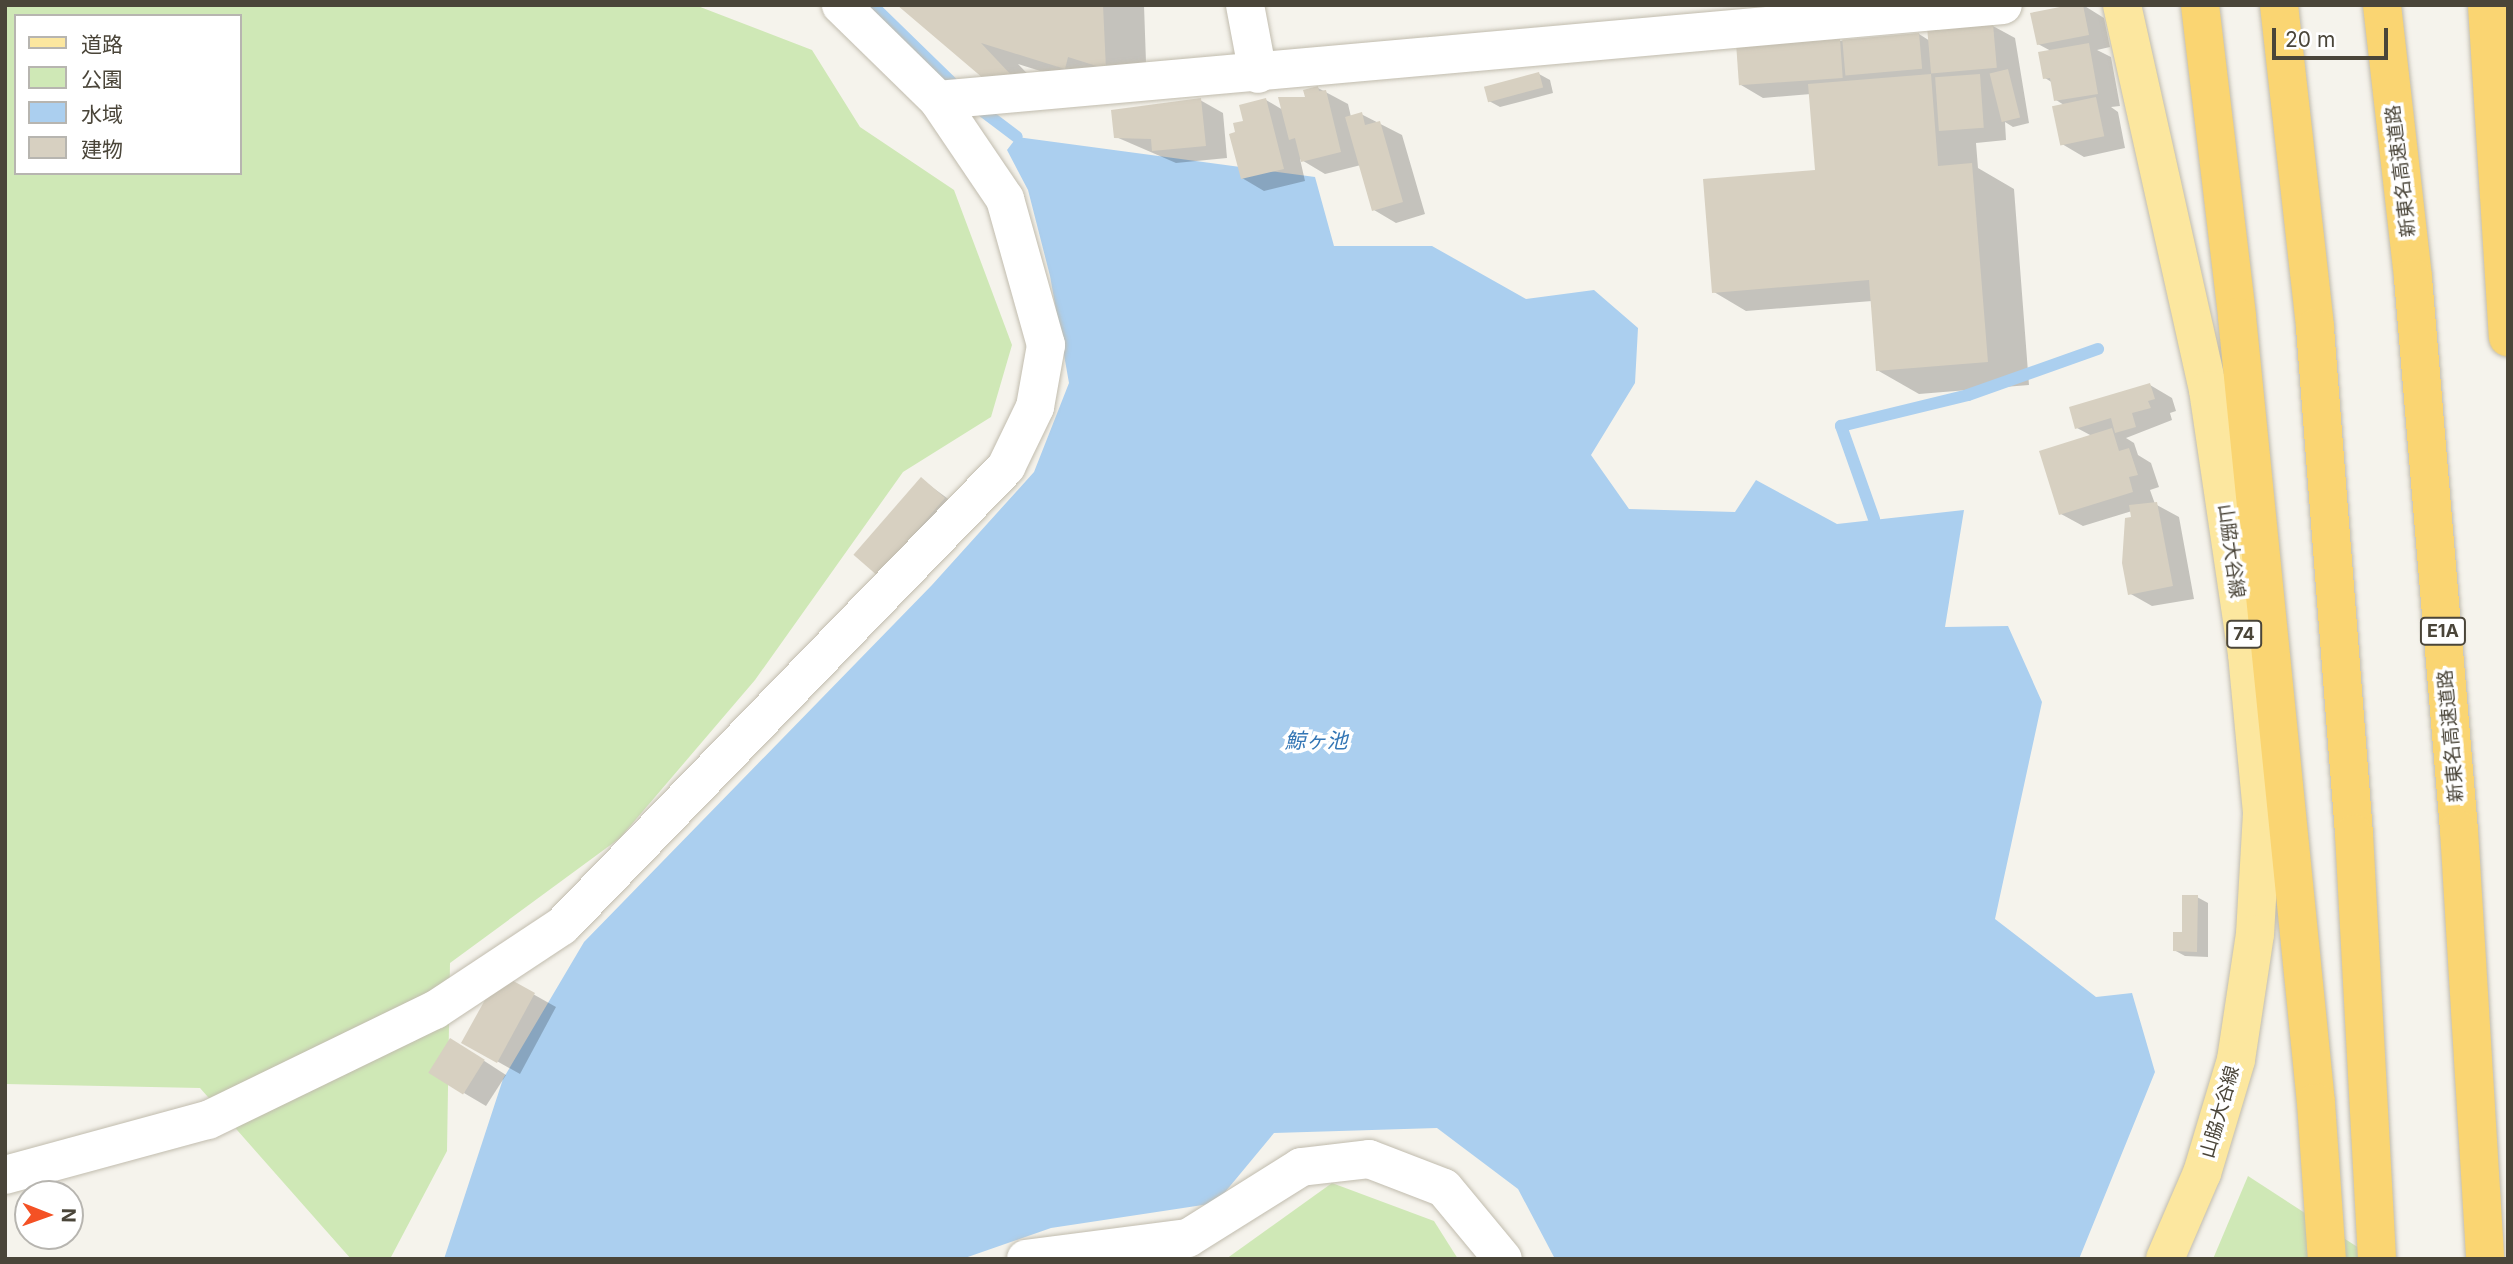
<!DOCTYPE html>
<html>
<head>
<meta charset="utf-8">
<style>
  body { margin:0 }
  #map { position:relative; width:2513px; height:1264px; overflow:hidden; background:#f5f3ec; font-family:Inter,"Noto Sans JP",sans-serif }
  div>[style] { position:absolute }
  .green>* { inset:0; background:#cfe8b6 }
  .water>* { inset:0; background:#abcfef }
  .shadow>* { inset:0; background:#0003 }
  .stream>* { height:12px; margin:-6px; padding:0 6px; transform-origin:6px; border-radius:6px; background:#abcfef }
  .building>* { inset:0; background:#d7d0c1; transform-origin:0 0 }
  .roads { filter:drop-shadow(0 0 2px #c1bcae) drop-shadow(0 0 2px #c1bcae) }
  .minor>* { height:38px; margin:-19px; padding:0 19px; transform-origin:19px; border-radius:19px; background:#fff }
  .major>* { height:38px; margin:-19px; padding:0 19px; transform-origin:19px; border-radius:19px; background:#fce79f }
  .highway>* { height:38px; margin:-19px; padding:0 19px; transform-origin:19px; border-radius:19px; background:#fad572 }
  span { translate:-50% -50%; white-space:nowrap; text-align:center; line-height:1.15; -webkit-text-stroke:7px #fff; paint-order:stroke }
  .shield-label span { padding:2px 5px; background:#fff; border:2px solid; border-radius:5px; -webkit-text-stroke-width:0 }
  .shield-label { font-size:18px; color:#4a4539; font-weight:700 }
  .street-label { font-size:19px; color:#4a4539 }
  .water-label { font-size:21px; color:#3476b5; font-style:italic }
  .frame { position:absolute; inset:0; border:7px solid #4a4539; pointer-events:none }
  .legend { position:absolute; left:14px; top:14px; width:228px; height:161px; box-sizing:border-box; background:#fff; border:2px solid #b7b5b0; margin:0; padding:9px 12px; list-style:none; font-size:21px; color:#4a4539 }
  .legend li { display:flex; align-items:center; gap:14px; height:35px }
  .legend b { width:35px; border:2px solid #b7b5b0 }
  .north { position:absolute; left:14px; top:1180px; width:70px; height:70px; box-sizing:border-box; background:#fff; border:2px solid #b7b5b0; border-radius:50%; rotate:91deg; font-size:19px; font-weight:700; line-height:28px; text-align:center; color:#4a4539 }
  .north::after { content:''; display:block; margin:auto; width:24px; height:32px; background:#f45124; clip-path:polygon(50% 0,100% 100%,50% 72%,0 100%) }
  .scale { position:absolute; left:2272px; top:28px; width:116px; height:32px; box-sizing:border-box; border:4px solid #4a4539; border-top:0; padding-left:9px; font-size:21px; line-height:24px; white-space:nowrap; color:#4a4539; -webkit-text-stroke:5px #fff; paint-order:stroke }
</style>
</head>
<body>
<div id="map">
  <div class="green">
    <div style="clip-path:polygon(evenodd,5px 5px,695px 5px,812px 50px,860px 127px,954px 190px,1012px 345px,991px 417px,903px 472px,755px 680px,620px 838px,450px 963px,447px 1151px,390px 1259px,351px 1259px,200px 1088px,5px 1084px,5px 5px,16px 16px,240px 16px,240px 173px,16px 173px,16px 16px)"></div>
    <div style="clip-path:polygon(2248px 1176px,2376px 1259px,2213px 1259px)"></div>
    <div style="clip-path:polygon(1332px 1183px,1434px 1221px,1458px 1259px,1226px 1259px)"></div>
  </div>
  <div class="water">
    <div style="clip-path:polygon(1017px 137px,1315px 177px,1334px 246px,1432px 246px,1526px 299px,1594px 290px,1638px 328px,1635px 383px,1591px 455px,1629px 509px,1735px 512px,1756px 480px,1837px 524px,1964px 510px,1945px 627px,2008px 626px,2042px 702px,1995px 919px,2096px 997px,2132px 993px,2155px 1072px,2079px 1259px,1555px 1259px,1518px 1189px,1437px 1128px,1274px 1133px,1216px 1203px,1051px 1228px,962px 1259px,444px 1259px,503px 1079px,584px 942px,932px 585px,1034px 472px,1069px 383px,1050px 276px,1028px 190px,1007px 150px)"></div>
  </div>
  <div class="shadow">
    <div style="clip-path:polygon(901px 5px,1144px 5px,1147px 91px,1107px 92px,1018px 64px,1053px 100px,1028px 102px)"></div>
    <div style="clip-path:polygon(2083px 5px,2104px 18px,2110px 47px,2097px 50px,2111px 57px,2120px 106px,2111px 107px,2118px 112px,2125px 148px,2084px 157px,2062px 144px,2064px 105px,2056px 100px,2053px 83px,2045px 78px,2051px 51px,2038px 44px)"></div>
    <div style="clip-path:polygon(1993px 26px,2015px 38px,2029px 123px,2013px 127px,2005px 122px,2006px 140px,1976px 143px,1978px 168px,2014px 189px,2029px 385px,1919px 394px,1877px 370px,1872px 301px,1746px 311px,1714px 292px,1821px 171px,1811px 94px,1763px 98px,1741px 85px,1840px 41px,1919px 34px,1930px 41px)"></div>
    <div style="clip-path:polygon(1539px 74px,1550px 80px,1553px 93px,1500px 107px,1489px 101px)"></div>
    <div style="clip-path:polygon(1318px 88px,1348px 104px,1351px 117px,1361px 114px,1402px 135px,1425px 214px,1396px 223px,1374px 210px,1361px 165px,1325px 174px,1300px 159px,1305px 181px,1264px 191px,1242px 178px,1237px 133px,1245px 122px,1266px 100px,1283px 110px,1280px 99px,1307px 98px)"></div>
    <div style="clip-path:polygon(1200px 100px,1223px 113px,1227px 158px,1176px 163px,1116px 137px)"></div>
    <div style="clip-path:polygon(2150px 385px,2172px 398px,2176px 411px,2170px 413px,2172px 420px,2126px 438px,2134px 443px,2138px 455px,2151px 463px,2159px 487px,2150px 490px,2155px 504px,2179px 517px,2194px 599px,2152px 606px,2129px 593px,2132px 511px,2083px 526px,2061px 514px,2092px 436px,2077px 428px)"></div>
    <div style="clip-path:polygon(921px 479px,966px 512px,877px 574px)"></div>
    <div style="clip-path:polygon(2197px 897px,2208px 903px,2208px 957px,2185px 956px,2174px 950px)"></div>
    <div style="clip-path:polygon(508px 980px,556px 1007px,520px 1074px,486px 1055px)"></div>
    <div style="clip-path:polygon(472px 1053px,506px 1075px,486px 1106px,464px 1093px)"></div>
  </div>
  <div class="stream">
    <div style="left:872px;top:5px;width:123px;rotate:44.3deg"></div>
    <div style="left:976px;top:106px;width:51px;rotate:37.1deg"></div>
    <div style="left:1874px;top:519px;width:99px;rotate:-109.5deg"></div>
    <div style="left:1841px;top:426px;width:131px;rotate:-13.7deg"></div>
    <div style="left:1968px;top:395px;width:138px;rotate:-19.5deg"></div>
  </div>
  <div class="building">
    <div style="clip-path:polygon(897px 5px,1103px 5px,1106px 69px,1068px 57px,1065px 69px,981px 43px,1013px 77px,984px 79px)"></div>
    <div style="clip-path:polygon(2070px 5px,2083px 5px,2089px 35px,2037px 45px,2030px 13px)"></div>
    <div style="left:1993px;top:24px;width:44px;height:66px;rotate:85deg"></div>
    <div style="left:1919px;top:33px;width:36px;height:77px;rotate:85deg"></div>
    <div style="left:1840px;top:39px;width:39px;height:104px;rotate:86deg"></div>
    <div style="clip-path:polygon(2089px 43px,2098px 94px,2054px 101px,2050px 78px,2043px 79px,2038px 52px)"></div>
    <div style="left:2008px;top:69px;width:50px;height:19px;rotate:76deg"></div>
    <div style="left:1539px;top:72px;width:16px;height:57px;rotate:75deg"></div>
    <div style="clip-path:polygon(1931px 74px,1938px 166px,1972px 163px,1988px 362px,1876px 371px,1869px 280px,1712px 293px,1703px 179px,1815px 170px,1808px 84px)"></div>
    <div style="left:1980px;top:74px;width:54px;height:45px;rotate:86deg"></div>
    <div style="clip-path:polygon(1318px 86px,1319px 91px,1326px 90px,1341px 152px,1301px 162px,1295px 138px,1289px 140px,1278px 97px,1305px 97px,1303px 90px)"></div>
    <div style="left:2096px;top:97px;width:40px;height:45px;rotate:78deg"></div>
    <div style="clip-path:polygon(1201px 98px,1206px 146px,1152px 151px,1151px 139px,1114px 138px,1111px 110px)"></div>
    <div style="clip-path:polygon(1266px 98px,1284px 169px,1241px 179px,1229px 134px,1235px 132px,1233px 123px,1243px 121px,1239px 105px)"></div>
    <div style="clip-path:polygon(1362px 112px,1365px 125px,1380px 121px,1403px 202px,1372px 211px,1345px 117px)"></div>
    <div style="clip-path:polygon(2150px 383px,2155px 399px,2148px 401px,2151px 408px,2132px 413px,2136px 427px,2115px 433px,2111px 418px,2075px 429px,2069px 407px)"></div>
    <div style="clip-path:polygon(2112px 428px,2119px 451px,2129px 448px,2138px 475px,2129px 477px,2133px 492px,2059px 515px,2039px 451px)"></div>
    <div style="left:921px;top:477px;width:32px;height:103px;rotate:41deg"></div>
    <div style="clip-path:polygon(2157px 502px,2173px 586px,2128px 595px,2122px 563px,2125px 518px,2131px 517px,2129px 505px)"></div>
    <div style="clip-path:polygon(2182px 895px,2198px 895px,2197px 952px,2173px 951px,2173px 932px,2182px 932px)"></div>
    <div style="clip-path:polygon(508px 978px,535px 993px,497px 1063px,461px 1043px,486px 998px)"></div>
    <div style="left:450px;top:1038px;width:41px;height:41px;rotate:32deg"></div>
  </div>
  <div class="roads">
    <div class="minor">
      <div style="left:1245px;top:5px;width:70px;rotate:79.3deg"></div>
      <div style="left:938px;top:100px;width:1069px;rotate:-5.1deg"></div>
      <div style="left:5px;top:1175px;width:210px;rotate:-15.2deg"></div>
      <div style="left:208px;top:1120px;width:252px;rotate:-25.9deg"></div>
      <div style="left:435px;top:1010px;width:152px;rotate:-33.5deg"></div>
      <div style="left:562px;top:926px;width:639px;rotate:-45.95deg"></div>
      <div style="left:1006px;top:467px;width:67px;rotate:-64.2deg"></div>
      <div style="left:1035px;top:407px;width:63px;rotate:-79.9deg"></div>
      <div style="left:1046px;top:345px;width:152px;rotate:-105.7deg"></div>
      <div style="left:1005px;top:199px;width:120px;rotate:-124.1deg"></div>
      <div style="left:938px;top:100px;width:136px;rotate:-135.6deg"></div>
      <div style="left:1026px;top:1259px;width:163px;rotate:-7.4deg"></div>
      <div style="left:1188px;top:1238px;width:133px;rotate:-32.1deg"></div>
      <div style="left:1301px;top:1167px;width:68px;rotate:-6.7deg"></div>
      <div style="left:1369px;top:1159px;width:80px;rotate:21.1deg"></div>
      <div style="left:1444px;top:1188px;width:92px;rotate:50.3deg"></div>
    </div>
    <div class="major">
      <div style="left:2122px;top:5px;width:394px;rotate:77.4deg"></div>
      <div style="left:2208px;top:390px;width:267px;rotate:81.6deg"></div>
      <div style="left:2247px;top:654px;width:160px;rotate:84.6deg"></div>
      <div style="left:2262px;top:813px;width:121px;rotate:93.3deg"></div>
      <div style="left:2255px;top:934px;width:127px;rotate:98.6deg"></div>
      <div style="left:2236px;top:1060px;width:118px;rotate:106.7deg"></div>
      <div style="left:2202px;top:1173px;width:94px;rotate:113.3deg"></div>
    </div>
    <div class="highway">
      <div style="left:2200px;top:5px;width:314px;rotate:83.2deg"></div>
      <div style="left:2237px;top:317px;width:790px;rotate:84.26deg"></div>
      <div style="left:2316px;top:1103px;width:156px;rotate:86deg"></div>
      <div style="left:2279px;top:5px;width:325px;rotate:83.6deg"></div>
      <div style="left:2315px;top:328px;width:508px;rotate:85.59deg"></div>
      <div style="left:2354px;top:834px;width:426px;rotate:86.9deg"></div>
      <div style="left:2382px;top:5px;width:275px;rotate:83.5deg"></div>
      <div style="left:2413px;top:278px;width:554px;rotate:85.24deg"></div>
      <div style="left:2459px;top:830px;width:430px;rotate:86.5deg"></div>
      <div style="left:2487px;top:5px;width:333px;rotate:86.4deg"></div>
    </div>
  </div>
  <div class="shield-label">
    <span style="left:2443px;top:631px">E1A</span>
    <span style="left:2244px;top:634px">74</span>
  </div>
  <div class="street-label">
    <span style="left:2401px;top:171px;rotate:-97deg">新東名高速道路</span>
    <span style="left:2231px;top:551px;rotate:82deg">山脇大谷線</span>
    <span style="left:2451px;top:736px;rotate:-95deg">新東名高速道路</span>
    <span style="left:2220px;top:1112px;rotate:-74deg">山脇大谷線</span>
  </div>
  <div class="water-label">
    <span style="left:1316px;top:741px">鯨ヶ池</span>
  </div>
  <div class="frame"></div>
  <ul class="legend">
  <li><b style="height:9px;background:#fce79f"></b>道路</li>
  <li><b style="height:19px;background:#cfe8b6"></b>公園</li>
  <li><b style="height:19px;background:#abcfef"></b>水域</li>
  <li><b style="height:19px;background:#d7d0c1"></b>建物</li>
  </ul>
  <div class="north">N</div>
  <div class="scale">20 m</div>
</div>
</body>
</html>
